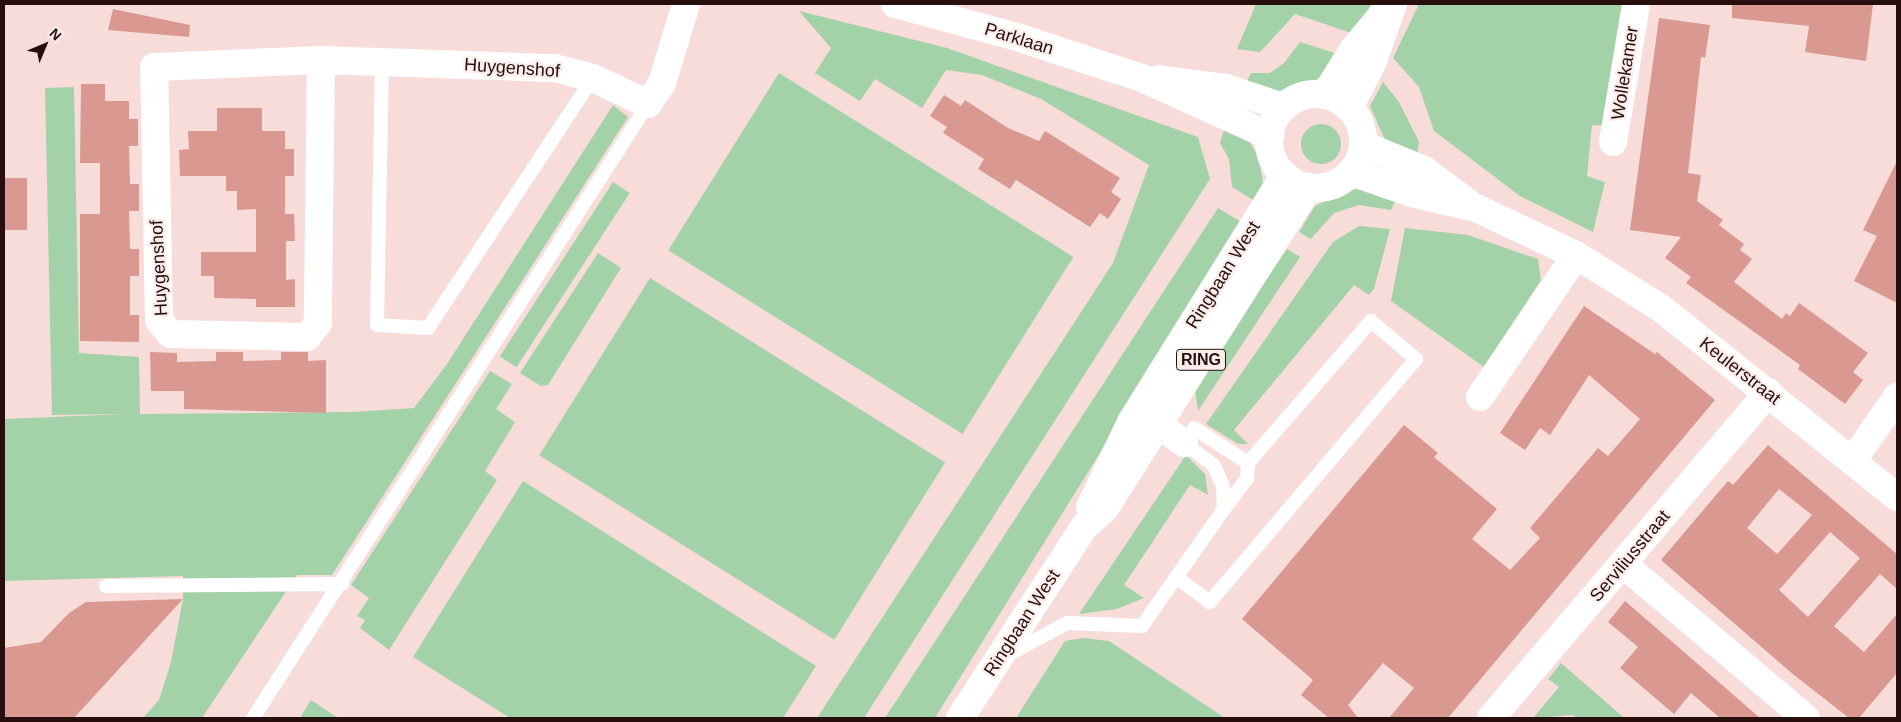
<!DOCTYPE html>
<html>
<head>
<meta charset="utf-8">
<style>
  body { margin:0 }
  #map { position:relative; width:1901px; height:722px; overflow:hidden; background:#f8dcd9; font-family:Helvetica,sans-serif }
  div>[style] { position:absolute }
  .green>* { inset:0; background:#a4d2a8; transform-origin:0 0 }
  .round { border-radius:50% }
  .building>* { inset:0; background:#d99991; transform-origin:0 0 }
  .lane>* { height:14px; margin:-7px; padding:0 7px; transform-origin:7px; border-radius:7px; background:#fff }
  .street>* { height:28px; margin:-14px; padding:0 14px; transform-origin:14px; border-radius:14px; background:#fff }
  .secondary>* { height:28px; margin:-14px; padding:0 14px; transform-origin:14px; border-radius:14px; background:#fff }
  .primary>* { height:28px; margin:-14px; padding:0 14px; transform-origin:14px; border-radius:14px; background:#fff }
  .primary>.ring { margin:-14px; padding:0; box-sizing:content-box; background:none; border:28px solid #fff; border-radius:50% }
  span { translate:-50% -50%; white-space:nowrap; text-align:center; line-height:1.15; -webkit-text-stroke:4.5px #fcedeb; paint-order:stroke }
  .shield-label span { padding:1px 4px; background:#fcedeb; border:1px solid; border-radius:4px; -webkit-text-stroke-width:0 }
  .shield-label { font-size:16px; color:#260f0d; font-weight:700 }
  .street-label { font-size:18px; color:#260f0d }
  .frame { position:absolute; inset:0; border:5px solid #260f0d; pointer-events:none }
  .north { position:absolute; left:20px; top:20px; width:50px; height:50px; -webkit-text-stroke:4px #fcedeb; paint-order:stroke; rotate:45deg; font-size:14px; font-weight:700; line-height:20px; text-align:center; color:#260f0d }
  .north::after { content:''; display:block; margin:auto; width:18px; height:22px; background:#260f0d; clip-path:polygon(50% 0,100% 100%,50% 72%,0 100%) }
</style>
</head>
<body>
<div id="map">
  <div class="green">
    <div style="clip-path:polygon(1256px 4px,1371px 4px,1357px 35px,1295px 14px,1260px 52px,1237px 49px)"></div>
    <div style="clip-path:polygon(1419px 4px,1629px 4px,1609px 126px,1592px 125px,1587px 176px,1605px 182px,1593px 232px,1520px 196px,1434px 131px,1419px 87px,1393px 58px)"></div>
    <div style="clip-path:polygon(799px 11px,947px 48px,1198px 137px,1210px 179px,864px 718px,817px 718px,1113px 263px,1149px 165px,1041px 99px,982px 75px,946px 70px,922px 108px,875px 79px,860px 101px,815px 73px,831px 48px)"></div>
    <div style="clip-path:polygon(1300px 42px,1338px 54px,1320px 78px,1291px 90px,1271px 91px,1245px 85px,1251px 73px,1270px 73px,1284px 63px)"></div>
    <div style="left:779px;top:73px;width:347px;height:209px;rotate:32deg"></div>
    <div style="clip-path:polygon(1383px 82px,1399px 102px,1419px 142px,1417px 157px,1385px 140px,1370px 106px)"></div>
    <div style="clip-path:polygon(74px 87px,79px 353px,139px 357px,140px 414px,352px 412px,414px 408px,447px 364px,613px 105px,628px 117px,332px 575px,297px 575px,202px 718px,143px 718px,159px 700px,171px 662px,183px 599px,183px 576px,4px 581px,4px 419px,127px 414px,52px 415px,45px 88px)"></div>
    <div class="round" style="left:1301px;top:124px;width:40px;height:40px"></div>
    <div style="clip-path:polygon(1225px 127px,1249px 140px,1259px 159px,1263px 183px,1253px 200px,1232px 187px,1229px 159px,1220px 143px)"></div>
    <div style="left:613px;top:182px;width:20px;height:208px;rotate:33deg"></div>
    <div style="clip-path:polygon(1365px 187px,1397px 198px,1391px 210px,1359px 205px,1334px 213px,1311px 239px,1299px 232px,1315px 206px,1345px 192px)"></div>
    <div style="clip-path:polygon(1218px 208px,1243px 223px,935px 718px,885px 718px)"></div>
    <div style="clip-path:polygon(1359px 226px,1390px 229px,1374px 289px,1369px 295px,1354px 285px,1234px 430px,1248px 444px,1238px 444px,1206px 424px,1333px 242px)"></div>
    <div style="clip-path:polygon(1405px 228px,1468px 235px,1538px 259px,1541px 280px,1484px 367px,1391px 301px)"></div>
    <div style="clip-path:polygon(1287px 249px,1300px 257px,1198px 411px,1194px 384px)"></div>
    <div style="clip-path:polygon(598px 253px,621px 268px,548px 385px,541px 386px,520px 373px)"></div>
    <div style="left:650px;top:278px;width:348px;height:209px;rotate:32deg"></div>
    <div style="clip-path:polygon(490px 371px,512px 384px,496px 409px,515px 422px,485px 471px,497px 480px,389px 650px,360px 628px,365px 620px,357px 616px,369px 598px,351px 585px)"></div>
    <div style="clip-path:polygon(1186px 455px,1205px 474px,1208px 495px,1190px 485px,1124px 585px,1144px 598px,1117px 609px,1079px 614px)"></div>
    <div style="clip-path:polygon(523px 481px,816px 666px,783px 718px,510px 718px,413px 657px)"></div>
    <div style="clip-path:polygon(1083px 638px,1109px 641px,1225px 718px,1016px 718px,1065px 641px)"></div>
    <div style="clip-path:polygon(1561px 663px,1622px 716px,1625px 718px,1577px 718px,1573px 715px,1533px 718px,1559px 687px,1548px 679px)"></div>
    <div style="clip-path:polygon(311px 700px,338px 718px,300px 718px)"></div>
  </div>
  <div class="building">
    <div style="clip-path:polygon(1732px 4px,1873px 4px,1866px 61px,1805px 52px,1809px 26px,1732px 18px)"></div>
    <div style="clip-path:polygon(113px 9px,190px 25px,189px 37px,108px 30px)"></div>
    <div style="clip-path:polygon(1659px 18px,1710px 25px,1705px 58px,1701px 57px,1688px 173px,1701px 175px,1697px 201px,1723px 220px,1719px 225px,1744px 244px,1740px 250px,1752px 259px,1734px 282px,1782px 319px,1786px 313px,1790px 316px,1799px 303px,1868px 353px,1853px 372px,1863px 380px,1845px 404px,1798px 369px,1800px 365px,1686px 283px,1691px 277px,1665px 258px,1681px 237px,1630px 230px)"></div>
    <div style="clip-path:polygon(81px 84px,105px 84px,105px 101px,129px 101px,129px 119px,138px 119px,138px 146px,129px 146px,130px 184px,139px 184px,139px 211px,129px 211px,130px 249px,139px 249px,139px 276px,130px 276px,130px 315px,139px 315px,139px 342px,80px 341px,80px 214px,100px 214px,100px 163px,80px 163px)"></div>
    <div style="clip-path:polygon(944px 95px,961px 106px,965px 100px,1008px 128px,1039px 141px,1045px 131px,1120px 178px,1111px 192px,1121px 199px,1108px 219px,1100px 213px,1090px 227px,1016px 180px,1010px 189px,978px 169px,984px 159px,943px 133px,947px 127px,930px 116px)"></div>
    <div style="clip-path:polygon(217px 108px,262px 108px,262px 131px,285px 131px,285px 149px,294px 149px,294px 176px,285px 176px,285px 214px,294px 214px,295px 241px,286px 241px,286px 280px,295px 279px,295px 307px,256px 307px,256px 299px,214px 298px,214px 276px,201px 276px,201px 252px,256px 252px,256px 209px,237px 210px,237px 191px,226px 191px,226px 176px,180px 176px,179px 150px,189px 149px,188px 131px,217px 131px)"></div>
    <div style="clip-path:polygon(1897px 161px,1897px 303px,1854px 281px,1877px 236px,1863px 230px)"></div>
    <div style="left:27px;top:178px;width:52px;height:23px;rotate:90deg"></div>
    <div style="clip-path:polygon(1584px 306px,1655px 354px,1657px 352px,1715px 400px,1448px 718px,1389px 718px,1414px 688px,1383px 663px,1348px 705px,1358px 718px,1329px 718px,1301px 695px,1313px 680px,1242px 619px,1404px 425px,1438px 453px,1434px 457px,1497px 509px,1472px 539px,1510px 570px,1540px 538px,1530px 528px,1598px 448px,1608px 456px,1640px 419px,1589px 375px,1550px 435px,1540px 428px,1525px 450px,1500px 433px)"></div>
    <div style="clip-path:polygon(150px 352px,177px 353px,177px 362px,216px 361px,216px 352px,243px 352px,243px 361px,281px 360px,281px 352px,308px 352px,308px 361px,326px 360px,326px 413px,184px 409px,184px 391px,151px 391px)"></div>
    <div style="clip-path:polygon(evenodd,1768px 445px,1897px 554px,1897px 589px,1880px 574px,1834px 626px,1864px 652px,1897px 614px,1897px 673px,1859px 718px,1849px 718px,1794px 675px,1661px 560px,1728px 481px,1733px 485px,1768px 445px,1779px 489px,1812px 515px,1777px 554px,1747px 528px,1779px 489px,1768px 445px,1830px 532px,1860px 558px,1808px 617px,1779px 590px,1830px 532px)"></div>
    <div style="clip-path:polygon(183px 599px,74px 718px,4px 718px,4px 648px,41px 642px,69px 613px,86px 602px)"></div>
    <div style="clip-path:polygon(1625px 601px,1721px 684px,1760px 718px,1720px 718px,1691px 693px,1674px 714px,1620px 668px,1638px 647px,1608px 622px)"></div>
  </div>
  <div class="lane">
    <div style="left:382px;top:62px;width:263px;rotate:91.1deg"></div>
    <div style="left:377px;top:325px;width:51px;rotate:3.4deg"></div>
    <div style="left:428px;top:328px;width:300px;rotate:-56.6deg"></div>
    <div style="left:1194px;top:428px;width:64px;rotate:32.9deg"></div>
    <div style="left:1184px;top:443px;width:38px;rotate:37deg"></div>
    <div style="left:1214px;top:466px;width:22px;rotate:66deg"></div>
    <div style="left:1223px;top:486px;width:23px;rotate:88deg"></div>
    <div style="left:106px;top:586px;width:236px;rotate:-0.5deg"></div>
    <div style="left:1006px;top:656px;width:69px;rotate:-28.4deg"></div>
    <div style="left:1067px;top:623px;width:75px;rotate:2.3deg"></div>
    <div style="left:1142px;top:626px;width:143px;rotate:-55deg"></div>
    <div style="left:1224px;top:509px;width:38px;rotate:-53deg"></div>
    <div style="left:1247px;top:479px;width:16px;rotate:-86deg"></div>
    <div style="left:1248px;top:463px;width:188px;rotate:-49.1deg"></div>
    <div style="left:1371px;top:321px;width:59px;rotate:40.2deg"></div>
    <div style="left:1416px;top:359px;width:319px;rotate:130.3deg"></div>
    <div style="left:1210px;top:602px;width:42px;rotate:-143.7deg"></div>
    <div style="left:253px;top:718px;width:730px;rotate:-57.25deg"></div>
  </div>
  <div class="street">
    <div style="left:321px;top:60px;width:263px;rotate:90.7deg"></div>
    <div style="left:318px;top:323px;width:18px;rotate:128deg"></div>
    <div style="left:307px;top:337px;width:137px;rotate:-178.7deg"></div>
    <div style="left:170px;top:334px;width:18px;rotate:-128deg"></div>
    <div style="left:159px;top:320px;width:253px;rotate:-91.1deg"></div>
    <div style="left:154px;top:67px;width:167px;rotate:-2.4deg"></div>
    <div style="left:321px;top:60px;width:234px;rotate:2deg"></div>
    <div style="left:555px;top:68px;width:39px;rotate:15deg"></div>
    <div style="left:593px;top:78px;width:61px;rotate:25.3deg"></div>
    <div style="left:648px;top:104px;width:25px;rotate:-56deg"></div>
    <div style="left:662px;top:83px;width:83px;rotate:-73.1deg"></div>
    <div style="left:1613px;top:142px;width:140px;rotate:-80.5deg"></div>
    <div style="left:1480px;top:397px;width:171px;rotate:-55.9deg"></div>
    <div style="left:1147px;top:404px;width:24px;rotate:60deg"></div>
    <div style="left:1159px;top:425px;width:31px;rotate:36deg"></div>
    <div style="left:1853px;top:460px;width:77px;rotate:-55.1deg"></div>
    <div style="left:1623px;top:564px;width:239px;rotate:40.1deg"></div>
    <div style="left:1491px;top:718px;width:428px;rotate:-49.6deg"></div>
  </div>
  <div class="secondary">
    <div style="left:895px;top:4px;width:126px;rotate:15.1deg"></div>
    <div style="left:1017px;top:37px;width:132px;rotate:18.2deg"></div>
    <div style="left:1142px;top:78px;width:141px;rotate:24.4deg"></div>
    <div style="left:1159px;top:79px;width:68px;rotate:7.7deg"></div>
    <div style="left:1226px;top:88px;width:60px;rotate:18.4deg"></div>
    <div style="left:1363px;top:145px;width:66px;rotate:22.3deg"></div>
    <div style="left:1424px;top:170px;width:54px;rotate:36.7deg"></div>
    <div style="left:1351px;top:172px;width:65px;rotate:19deg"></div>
    <div style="left:1412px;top:193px;width:66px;rotate:13.2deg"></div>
    <div style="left:1476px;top:208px;width:110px;rotate:25.2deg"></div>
    <div style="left:1576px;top:255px;width:102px;rotate:32.1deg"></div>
    <div style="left:1662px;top:309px;width:301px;rotate:38.7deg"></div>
  </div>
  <div class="primary">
    <div class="ring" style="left:1269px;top:94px;width:66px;height:66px"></div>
    <div style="left:1325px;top:95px;width:53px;rotate:-58.1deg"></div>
    <div style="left:1353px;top:50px;width:44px;rotate:-50.5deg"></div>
    <div style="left:1349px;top:108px;width:53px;rotate:-62.9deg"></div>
    <div style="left:1373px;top:61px;width:60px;rotate:-70.7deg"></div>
    <div style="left:1090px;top:507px;width:94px;rotate:-64.2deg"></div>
    <div style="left:1131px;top:422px;width:291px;rotate:-58.1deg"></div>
    <div style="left:960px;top:718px;width:228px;rotate:-57deg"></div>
    <div style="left:1084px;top:527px;width:28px;rotate:-42deg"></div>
    <div style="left:1105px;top:508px;width:380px;rotate:-57.6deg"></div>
  </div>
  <div class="shield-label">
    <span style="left:1201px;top:360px">RING</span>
  </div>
  <div class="street-label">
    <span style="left:1019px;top:39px;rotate:17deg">Parklaan</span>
    <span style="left:512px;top:68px;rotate:4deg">Huygenshof</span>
    <span style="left:1625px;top:73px;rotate:-81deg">Wollekamer</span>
    <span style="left:159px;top:268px;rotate:-93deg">Huygenshof</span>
    <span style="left:1223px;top:275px;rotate:-58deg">Ringbaan West</span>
    <span style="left:1740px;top:371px;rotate:38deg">Keulerstraat</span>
    <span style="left:1630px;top:556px;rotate:-50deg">Serviliusstraat</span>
    <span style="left:1022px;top:623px;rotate:-57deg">Ringbaan West</span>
  </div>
  <div class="frame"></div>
  <div class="north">N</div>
</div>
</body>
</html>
